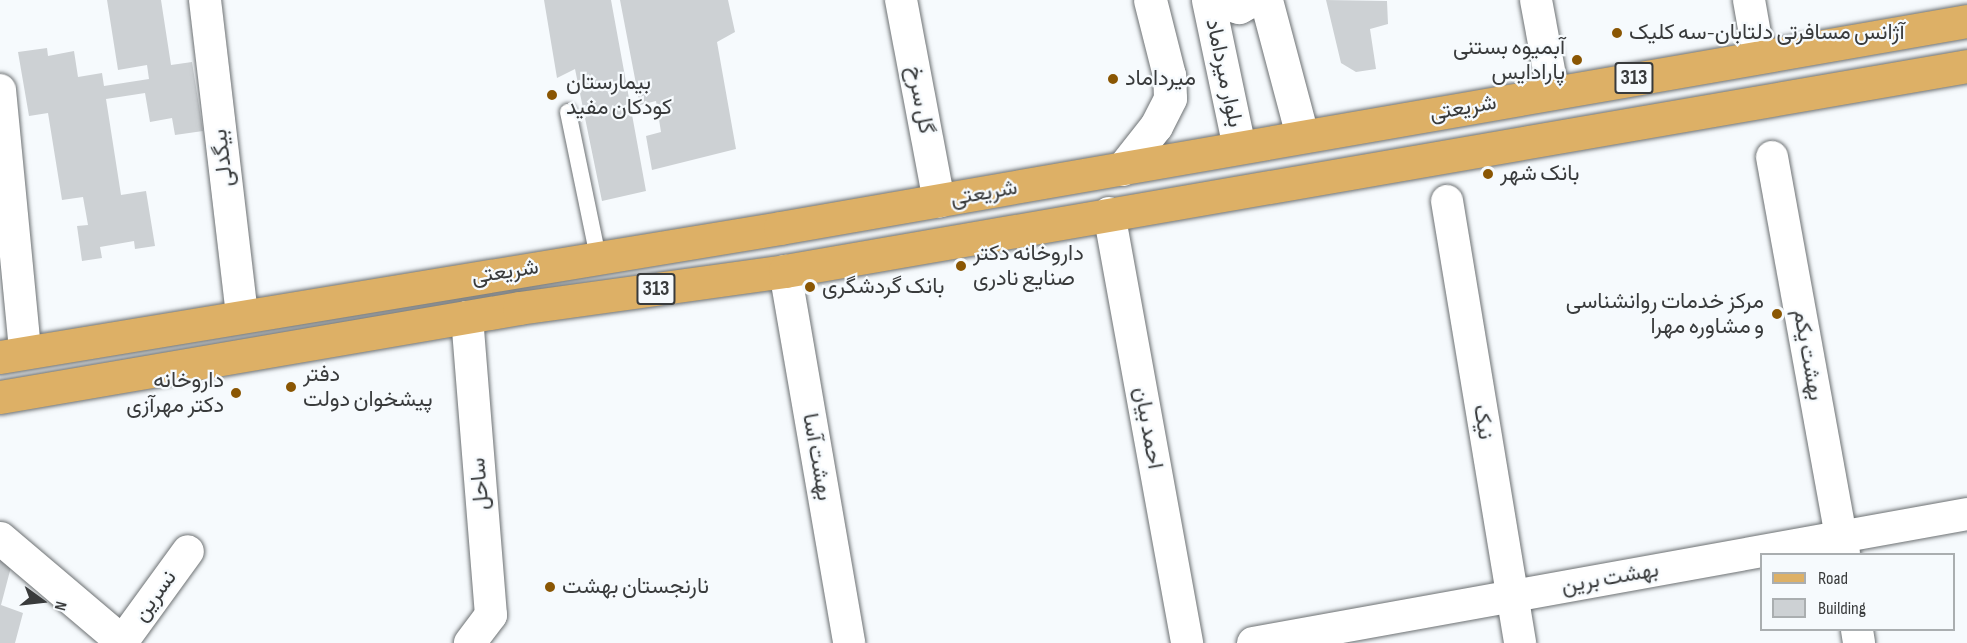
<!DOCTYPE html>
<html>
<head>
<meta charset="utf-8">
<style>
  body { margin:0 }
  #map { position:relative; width:1967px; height:643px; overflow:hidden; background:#f6fafd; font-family:"Sofia Sans Condensed",Vazirmatn,sans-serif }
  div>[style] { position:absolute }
  .building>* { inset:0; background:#cdd1d4 }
  .roads { filter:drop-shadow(0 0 2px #6d7173) drop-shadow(0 0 2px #6d7173) }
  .lane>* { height:16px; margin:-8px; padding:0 8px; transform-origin:8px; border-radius:8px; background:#fff }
  .street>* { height:32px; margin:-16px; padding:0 16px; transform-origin:16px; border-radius:16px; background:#fff }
  .secondary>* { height:33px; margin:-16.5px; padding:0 16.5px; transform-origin:16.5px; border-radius:16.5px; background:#fff }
  .primary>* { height:33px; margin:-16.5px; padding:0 16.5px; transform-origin:16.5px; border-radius:16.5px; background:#ddb066 }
  .dots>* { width:16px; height:16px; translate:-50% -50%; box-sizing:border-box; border:3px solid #f6fafd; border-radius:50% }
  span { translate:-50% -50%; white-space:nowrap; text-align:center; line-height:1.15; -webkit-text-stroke:4.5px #f6fafd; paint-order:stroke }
  .shield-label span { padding:2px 4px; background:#f6fafd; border:2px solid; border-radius:4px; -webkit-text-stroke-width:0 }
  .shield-label { font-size:21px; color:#393b3c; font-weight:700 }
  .poi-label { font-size:22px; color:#393b3c }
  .left { translate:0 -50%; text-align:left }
  .right { translate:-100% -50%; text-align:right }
  .street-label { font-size:22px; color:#393b3c }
  .legend { position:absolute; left:1760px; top:553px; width:195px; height:78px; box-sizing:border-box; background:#f6fafd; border:2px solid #aaaeb0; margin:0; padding:8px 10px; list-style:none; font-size:18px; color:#393b3c }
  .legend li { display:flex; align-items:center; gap:12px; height:30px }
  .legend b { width:30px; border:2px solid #aaaeb0 }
  .north { position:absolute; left:12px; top:571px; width:60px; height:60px; -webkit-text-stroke:4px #f6fafd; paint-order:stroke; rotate:105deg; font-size:16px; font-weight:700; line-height:24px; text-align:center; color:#393b3c }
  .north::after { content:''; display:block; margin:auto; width:21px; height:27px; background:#393b3c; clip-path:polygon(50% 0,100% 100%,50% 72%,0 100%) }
</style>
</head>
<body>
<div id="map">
  <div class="building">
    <div style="clip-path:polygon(107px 0,161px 0,171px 65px,192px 62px,203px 131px,175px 135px,172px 118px,150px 122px,145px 93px,106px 99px,121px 195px,146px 191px,155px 246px,135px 249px,134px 241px,100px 247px,102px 258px,82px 261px,77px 226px,88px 225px,83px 197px,62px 200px,48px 113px,29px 116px,18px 52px,47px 48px,48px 56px,74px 51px,78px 77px,102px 73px,104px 86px,149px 79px,147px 65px,118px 70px)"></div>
    <div style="clip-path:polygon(544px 0,611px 0,646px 191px,602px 201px,575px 69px,557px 78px)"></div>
    <div style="clip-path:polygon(620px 0,728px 0,735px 32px,717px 42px,736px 149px,652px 170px,646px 136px,661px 132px,656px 101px,640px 105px)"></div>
    <div style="clip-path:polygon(1326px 0,1387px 1px,1388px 24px,1370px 29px,1376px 69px,1356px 72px,1341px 63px)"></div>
    <div style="clip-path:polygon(0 558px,11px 567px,1px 605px,23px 613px,15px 643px,0 643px)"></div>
  </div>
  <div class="roads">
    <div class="lane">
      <div style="left:568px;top:112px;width:148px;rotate:78.3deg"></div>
    </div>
    <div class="street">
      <div style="left:205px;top:0;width:317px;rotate:83.3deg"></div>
      <div style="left:901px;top:0;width:205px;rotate:79.3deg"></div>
      <div style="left:1536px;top:0;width:94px;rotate:79.5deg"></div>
      <div style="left:1749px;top:0;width:58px;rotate:80deg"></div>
      <div style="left:0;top:90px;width:263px;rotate:84.5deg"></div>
      <div style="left:1772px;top:157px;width:403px;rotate:79.7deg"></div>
      <div style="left:1447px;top:201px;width:448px;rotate:80.6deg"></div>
      <div style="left:1109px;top:213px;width:437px;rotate:79.7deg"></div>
      <div style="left:785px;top:271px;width:377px;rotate:80.2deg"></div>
      <div style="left:467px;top:317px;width:299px;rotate:85.4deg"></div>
      <div style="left:491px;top:615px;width:35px;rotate:127deg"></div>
      <div style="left:1857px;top:630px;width:13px;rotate:81deg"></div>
      <div style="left:122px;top:642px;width:112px;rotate:-54deg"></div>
      <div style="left:1253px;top:643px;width:726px;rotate:-10.24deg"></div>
    </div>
    <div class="secondary">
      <div style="left:1208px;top:0;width:150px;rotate:78.1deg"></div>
      <div style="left:1214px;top:0;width:26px;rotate:16deg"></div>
      <div style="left:1239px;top:7px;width:15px;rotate:-28deg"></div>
      <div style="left:1266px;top:0;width:140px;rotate:75.1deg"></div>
      <div style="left:1122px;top:169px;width:55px;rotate:-51.7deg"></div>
      <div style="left:1156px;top:126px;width:31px;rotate:-63deg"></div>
      <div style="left:1170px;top:98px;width:23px;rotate:-92deg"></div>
      <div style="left:1169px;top:75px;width:77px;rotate:-104.2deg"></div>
      <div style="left:0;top:538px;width:162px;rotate:40.3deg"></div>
    </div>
    <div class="primary">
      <div style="left:0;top:357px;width:791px;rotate:-9.39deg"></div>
      <div style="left:780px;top:228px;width:1205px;rotate:-9.89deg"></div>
      <div style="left:0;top:397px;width:527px;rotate:-9.73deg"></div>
      <div style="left:519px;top:308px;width:269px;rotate:-7.9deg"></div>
      <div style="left:785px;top:271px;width:1200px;rotate:-9.84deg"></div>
    </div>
  </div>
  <div class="dots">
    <div style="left:1617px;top:33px;background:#8a5603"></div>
    <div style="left:1577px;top:60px;background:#8a5603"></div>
    <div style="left:1113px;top:79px;background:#8a5603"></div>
    <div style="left:552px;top:95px;background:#8a5603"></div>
    <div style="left:1488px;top:174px;background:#8a5603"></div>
    <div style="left:961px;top:266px;background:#8a5603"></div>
    <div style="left:810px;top:287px;background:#8a5603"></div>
    <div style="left:1777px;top:314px;background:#8a5603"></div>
    <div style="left:291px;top:387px;background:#8a5603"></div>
    <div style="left:236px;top:393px;background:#8a5603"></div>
    <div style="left:550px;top:587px;background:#8a5603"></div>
  </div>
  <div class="shield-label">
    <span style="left:1634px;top:78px">313</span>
    <span style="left:656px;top:289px">313</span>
  </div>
  <div class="poi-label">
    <span class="left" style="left:1629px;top:33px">آژانس مسافرتی دلتابان-سه کلیک</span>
    <span class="right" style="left:1565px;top:60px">آبمیوه بستنی<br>پارادایس</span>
    <span class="left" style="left:1125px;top:79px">میرداماد</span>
    <span class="left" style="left:566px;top:95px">بیمارستان<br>کودکان مفید</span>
    <span class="left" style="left:1500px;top:174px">بانک شهر</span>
    <span class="left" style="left:973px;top:266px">داروخانه دکتر<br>صنايع نادری</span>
    <span class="left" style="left:822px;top:287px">بانک گردشگری</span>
    <span class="right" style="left:1764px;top:314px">مرکز خدمات روانشناسی<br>و مشاوره مهرا</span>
    <span class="left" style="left:303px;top:387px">دفتر<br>پیشخوان دولت</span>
    <span class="right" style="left:224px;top:393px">داروخانه<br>دکتر مهرآزی</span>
    <span class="left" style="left:562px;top:587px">نارنجستان بهشت</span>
  </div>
  <div class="street-label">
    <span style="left:1224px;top:73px;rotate:78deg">بلوار میرداماد</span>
    <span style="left:920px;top:100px;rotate:79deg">گل سرخ</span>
    <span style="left:1463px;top:108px;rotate:-10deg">شریعتی</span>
    <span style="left:223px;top:158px;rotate:-97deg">بیگدلی</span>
    <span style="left:984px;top:193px;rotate:-10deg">شریعتی</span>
    <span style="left:505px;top:272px;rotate:-9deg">شریعتی</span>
    <span style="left:1808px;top:355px;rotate:80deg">بهشت یکم</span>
    <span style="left:1483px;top:422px;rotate:81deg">نیک</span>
    <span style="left:1148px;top:428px;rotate:80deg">احمد بیان</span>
    <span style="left:817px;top:457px;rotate:80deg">بهشت آسا</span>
    <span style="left:480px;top:484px;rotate:-95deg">ساحل</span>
    <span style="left:1610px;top:578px;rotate:-10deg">بهشت برین</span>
    <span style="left:155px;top:596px;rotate:-54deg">نسرین</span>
  </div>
  <ul class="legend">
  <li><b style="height:8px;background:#ddb066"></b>Road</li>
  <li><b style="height:16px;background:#cdd1d4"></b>Building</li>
  </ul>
  <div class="north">N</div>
</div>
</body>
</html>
